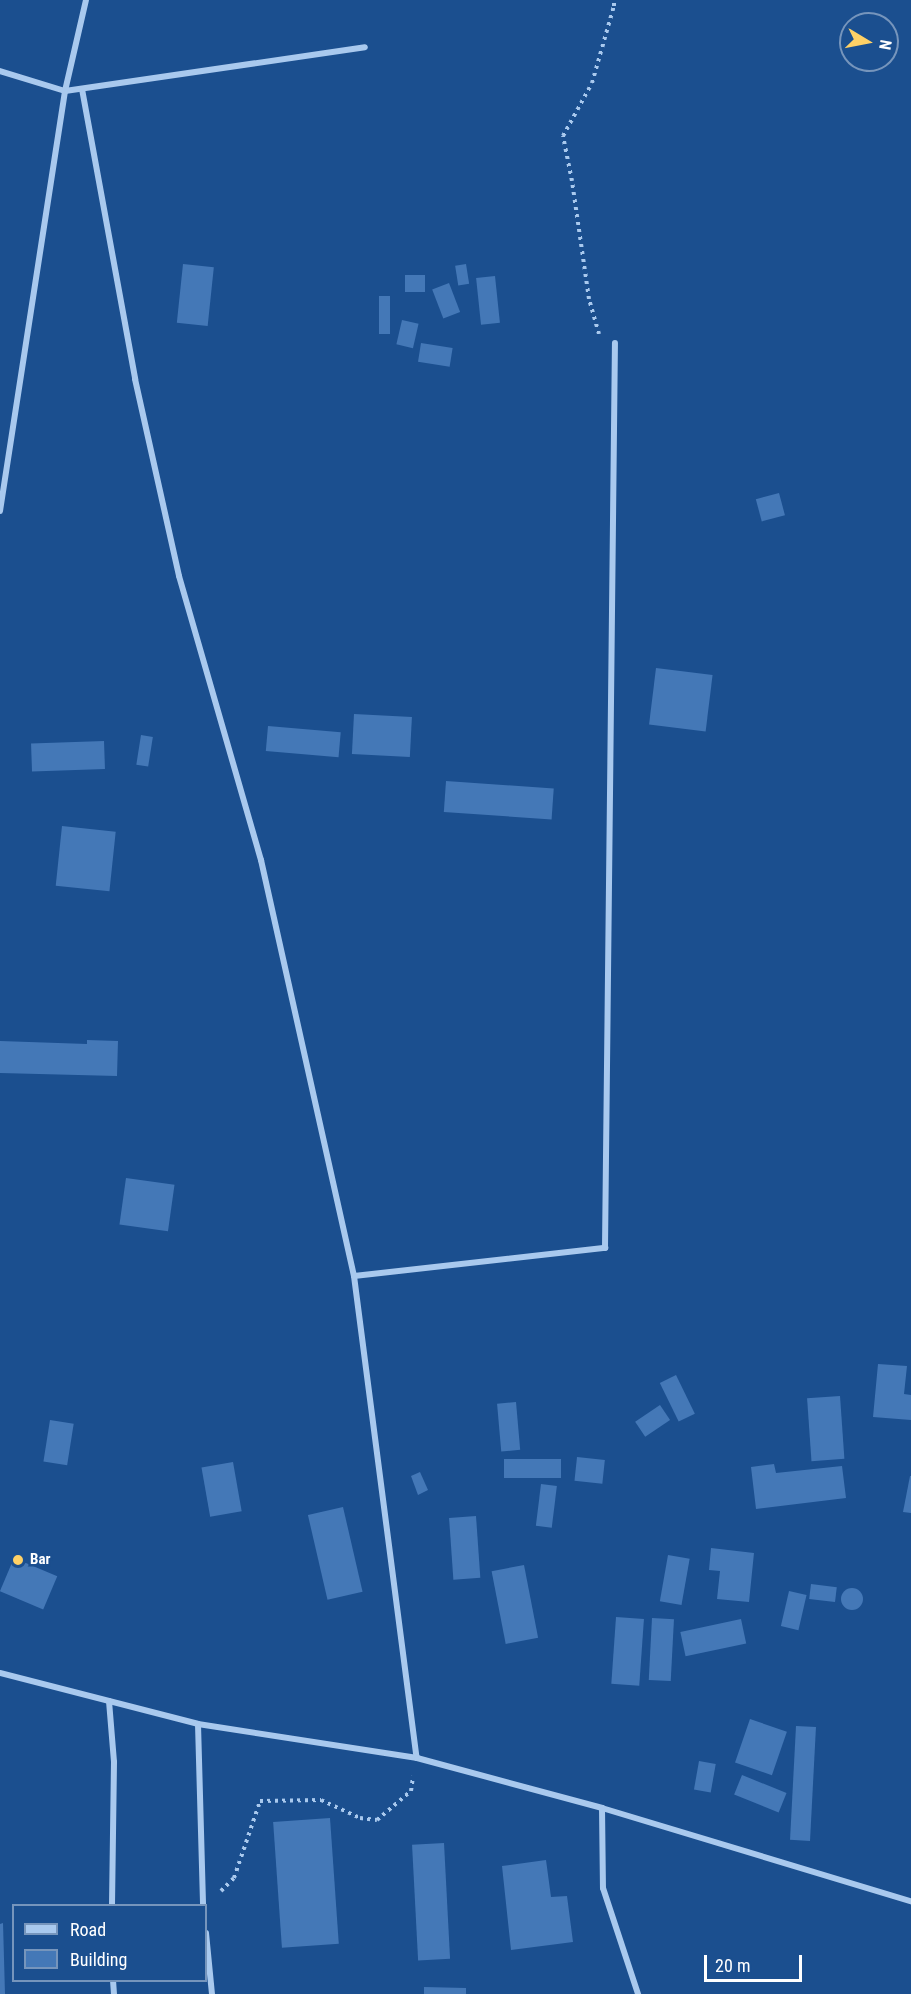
<!DOCTYPE html>
<html>
<head>
<meta charset="utf-8">
<style>
  body { margin:0 }
  #map { position:relative; width:911px; height:1994px; overflow:hidden; background:#1b4f8f; font-family:"Roboto Condensed",sans-serif }
  div>[style] { position:absolute }
  .building>* { inset:0; background:#4478b7; transform-origin:0 0 }
  .round { border-radius:50% }
  .path>* { height:4px; margin-top:-2px; transform-origin:0; background:repeating-linear-gradient(90deg,#a9c9ee 0 3px,transparent 0 7.5px) }
  .street>* { height:6px; margin:-3px; padding:0 3px; transform-origin:3px; border-radius:3px; background:#a9c9ee }
  .dots>* { width:16px; height:16px; translate:-50% -50%; box-sizing:border-box; border:3px solid #1b4f8f; border-radius:50% }
  span { translate:-50% -50%; white-space:nowrap; text-align:center; line-height:1.15; -webkit-text-stroke:5px #1b4f8f; paint-order:stroke }
  .poi-label { font-size:15px; color:#fff; font-weight:700 }
  .left { translate:0 -50%; text-align:left }
  .legend { position:absolute; left:12px; top:1904px; width:195px; height:78px; box-sizing:border-box; background:#1b4f8f; border:2px solid #7695bc; margin:0; padding:8px 10px; list-style:none; font-size:18px; color:#fff }
  .legend li { display:flex; align-items:center; gap:12px; height:30px }
  .legend b { width:30px; border:2px solid #7695bc }
  .north { position:absolute; left:839px; top:12px; width:60px; height:60px; box-sizing:border-box; background:#1b4f8f; border:2px solid #7695bc; border-radius:50%; rotate:100deg; font-size:16px; font-weight:700; line-height:24px; text-align:center; color:#fff }
  .north::after { content:''; display:block; margin:auto; width:21px; height:27px; background:#ffd166; clip-path:polygon(50% 0,100% 100%,50% 72%,0 100%) }
  .scale { position:absolute; left:704px; top:1955px; width:98px; height:27px; box-sizing:border-box; border:3px solid #fff; border-top:0; padding-left:8px; font-size:18px; line-height:21px; white-space:nowrap; color:#fff; -webkit-text-stroke:4px #1b4f8f; paint-order:stroke }
</style>
</head>
<body>
<div id="map">
  <div class="building">
    <div style="left:183px;top:264px;width:31px;height:59px;rotate:6deg"></div>
    <div style="left:466px;top:264px;width:20px;height:11px;rotate:81deg"></div>
    <div style="left:405px;top:275px;width:20px;height:17px"></div>
    <div style="left:495px;top:276px;width:47px;height:19px;rotate:84deg"></div>
    <div style="left:449px;top:283px;width:31px;height:18px;rotate:69deg"></div>
    <div style="left:379px;top:296px;width:11px;height:38px"></div>
    <div style="left:402px;top:320px;width:17px;height:25px;rotate:13deg"></div>
    <div style="left:421px;top:343px;width:32px;height:19px;rotate:9deg"></div>
    <div style="left:779px;top:493px;width:23px;height:24px;rotate:75deg"></div>
    <div style="left:656px;top:668px;width:57px;height:57px;rotate:7deg"></div>
    <div style="left:354px;top:714px;width:58px;height:40px;rotate:3deg"></div>
    <div style="left:268px;top:726px;width:73px;height:25px;rotate:5deg"></div>
    <div style="left:141px;top:735px;width:12px;height:30px;rotate:9deg"></div>
    <div style="left:104px;top:741px;width:28px;height:73px;rotate:88deg"></div>
    <div style="left:446px;top:781px;width:108px;height:31px;rotate:4deg"></div>
    <div style="left:62px;top:826px;width:54px;height:60px;rotate:6deg"></div>
    <div style="clip-path:polygon(87px 1040px,118px 1041px,117px 1076px,0 1073px,0 1041px,87px 1044px)"></div>
    <div style="left:126px;top:1178px;width:49px;height:47px;rotate:8deg"></div>
    <div style="clip-path:polygon(878px 1364px,907px 1366px,904px 1394px,911px 1395px,911px 1420px,873px 1417px)"></div>
    <div style="left:676px;top:1375px;width:43px;height:18px;rotate:64deg"></div>
    <div style="left:840px;top:1396px;width:63px;height:33px;rotate:86deg"></div>
    <div style="left:516px;top:1402px;width:48px;height:19px;rotate:85deg"></div>
    <div style="left:660px;top:1405px;width:18px;height:30px;rotate:56deg"></div>
    <div style="left:50px;top:1420px;width:24px;height:42px;rotate:9deg"></div>
    <div style="left:577px;top:1457px;width:28px;height:24px;rotate:6deg"></div>
    <div style="left:561px;top:1459px;width:19px;height:57px;rotate:90deg"></div>
    <div style="left:233px;top:1462px;width:50px;height:32px;rotate:80deg"></div>
    <div style="clip-path:polygon(774px 1464px,776px 1473px,842px 1466px,846px 1498px,756px 1509px,751px 1467px)"></div>
    <div style="clip-path:polygon(420px 1472px,428px 1490px,418px 1495px,411px 1476px)"></div>
    <div style="clip-path:polygon(910px 1476px,911px 1476px,911px 1513px,903px 1512px)"></div>
    <div style="left:541px;top:1484px;width:16px;height:42px;rotate:7deg"></div>
    <div style="left:343px;top:1507px;width:87px;height:36px;rotate:77deg"></div>
    <div style="left:476px;top:1516px;width:62px;height:27px;rotate:86deg"></div>
    <div style="clip-path:polygon(711px 1548px,754px 1553px,749px 1602px,717px 1599px,720px 1571px,709px 1570px)"></div>
    <div style="left:668px;top:1555px;width:22px;height:47px;rotate:10deg"></div>
    <div style="left:14px;top:1558px;width:47px;height:36px;rotate:23deg"></div>
    <div style="left:524px;top:1565px;width:74px;height:33px;rotate:79deg"></div>
    <div style="left:811px;top:1584px;width:26px;height:15px;rotate:7deg"></div>
    <div class="round" style="left:841px;top:1588px;width:22px;height:22px"></div>
    <div style="left:789px;top:1591px;width:18px;height:36px;rotate:13deg"></div>
    <div style="left:616px;top:1617px;width:28px;height:67px;rotate:4deg"></div>
    <div style="left:652px;top:1618px;width:22px;height:62px;rotate:3deg"></div>
    <div style="left:741px;top:1619px;width:25px;height:62px;rotate:78deg"></div>
    <div style="left:750px;top:1719px;width:39px;height:46px;rotate:19deg"></div>
    <div style="left:796px;top:1726px;width:20px;height:114px;rotate:3deg"></div>
    <div style="left:699px;top:1761px;width:17px;height:29px;rotate:10deg"></div>
    <div style="left:742px;top:1775px;width:48px;height:21px;rotate:22deg"></div>
    <div style="left:330px;top:1818px;width:126px;height:57px;rotate:86deg"></div>
    <div style="left:444px;top:1843px;width:116px;height:32px;rotate:87deg"></div>
    <div style="clip-path:polygon(546px 1860px,551px 1897px,567px 1896px,573px 1942px,511px 1950px,502px 1866px)"></div>
    <div style="clip-path:polygon(3px 1923px,5px 1994px,0 1994px,0 1924px)"></div>
    <div style="clip-path:polygon(424px 1987px,466px 1988px,466px 1994px,424px 1994px)"></div>
  </div>
  <div class="path">
    <div style="left:599px;top:334px;width:36px;rotate:-106deg"></div>
    <div style="left:589px;top:299px;width:119px;rotate:-98.2deg"></div>
    <div style="left:572px;top:181px;width:46px;rotate:-101.3deg"></div>
    <div style="left:563px;top:136px;width:60px;rotate:-61.3deg"></div>
    <div style="left:592px;top:83px;width:80px;rotate:-74.1deg"></div>
    <div style="left:614px;top:6px;width:6px;rotate:-90deg"></div>
    <div style="left:221px;top:1891px;width:18px;rotate:-45deg"></div>
    <div style="left:234px;top:1878px;width:81px;rotate:-71.3deg"></div>
    <div style="left:260px;top:1801px;width:61px;rotate:-0.9deg"></div>
    <div style="left:321px;top:1800px;width:43px;rotate:24.8deg"></div>
    <div style="left:360px;top:1818px;width:17px;rotate:7deg"></div>
    <div style="left:377px;top:1820px;width:45px;rotate:-40.5deg"></div>
    <div style="left:411px;top:1791px;width:15px;rotate:-82deg"></div>
  </div>
  <div class="street">
    <div style="left:0;top:71px;width:68px;rotate:17.1deg"></div>
    <div style="left:65px;top:91px;width:303px;rotate:-8.3deg"></div>
    <div style="left:82px;top:89px;width:295px;rotate:79.6deg"></div>
    <div style="left:135px;top:379px;width:202px;rotate:77.4deg"></div>
    <div style="left:179px;top:576px;width:296px;rotate:73.9deg"></div>
    <div style="left:261px;top:860px;width:426px;rotate:77.4deg"></div>
    <div style="left:354px;top:1276px;width:486px;rotate:82.6deg"></div>
    <div style="left:0;top:511px;width:425px;rotate:-81.2deg"></div>
    <div style="left:65px;top:91px;width:93px;rotate:-77deg"></div>
    <div style="left:354px;top:1276px;width:253px;rotate:-6.4deg"></div>
    <div style="left:605px;top:1248px;width:905px;rotate:-89.37deg"></div>
    <div style="left:0;top:1673px;width:204px;rotate:14.4deg"></div>
    <div style="left:198px;top:1724px;width:222px;rotate:8.8deg"></div>
    <div style="left:417px;top:1758px;width:192px;rotate:15.1deg"></div>
    <div style="left:602px;top:1808px;width:323px;rotate:16.8deg"></div>
    <div style="left:109px;top:1701px;width:61px;rotate:85.3deg"></div>
    <div style="left:114px;top:1762px;width:144px;rotate:90.8deg"></div>
    <div style="left:198px;top:1724px;width:182px;rotate:88.4deg"></div>
    <div style="left:602px;top:1808px;width:80px;rotate:89.3deg"></div>
    <div style="left:603px;top:1888px;width:112px;rotate:71.7deg"></div>
    <div style="left:206px;top:1933px;width:61px;rotate:84.4deg"></div>
    <div style="left:113px;top:1980px;width:14px;rotate:86deg"></div>
  </div>
  <div class="dots">
    <div style="left:18px;top:1560px;background:#ffd166"></div>
  </div>
  <div class="poi-label">
    <span class="left" style="left:30px;top:1560px">Bar</span>
  </div>
  <ul class="legend">
  <li><b style="height:8px;background:#a9c9ee"></b>Road</li>
  <li><b style="height:16px;background:#4478b7"></b>Building</li>
  </ul>
  <div class="north">N</div>
  <div class="scale">20 m</div>
</div>
</body>
</html>
